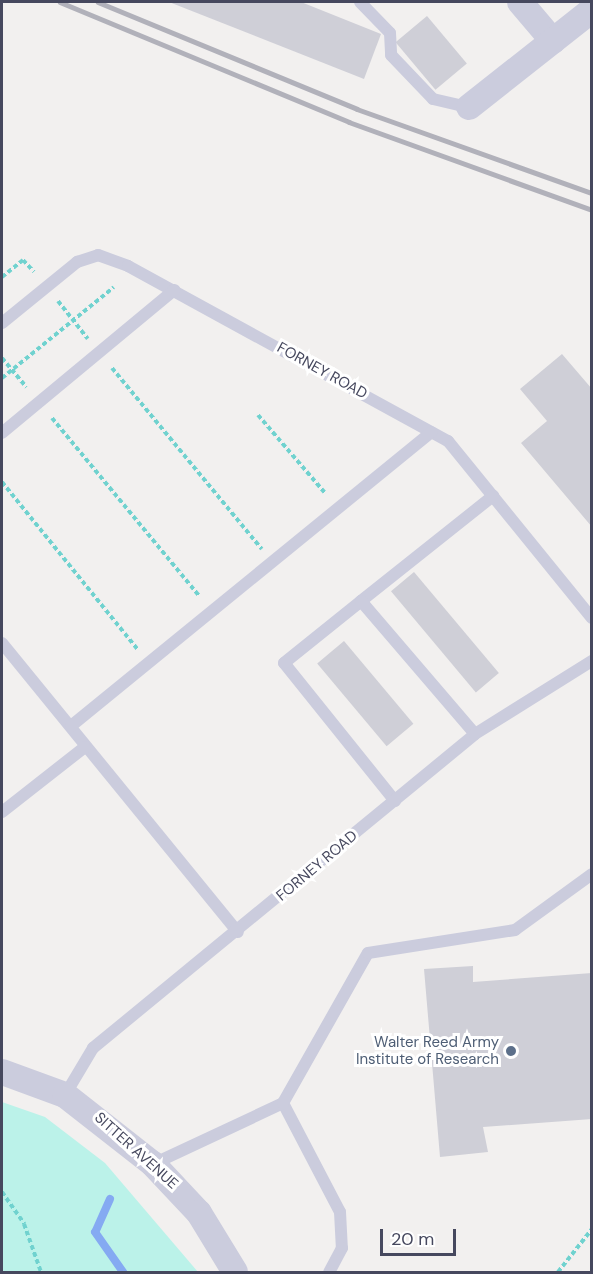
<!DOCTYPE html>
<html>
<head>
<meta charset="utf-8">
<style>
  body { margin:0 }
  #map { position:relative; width:593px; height:1274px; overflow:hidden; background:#f2f0ef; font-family:"DM Sans",sans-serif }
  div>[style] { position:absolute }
  .green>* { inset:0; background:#bbf2e9 }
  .stream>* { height:8px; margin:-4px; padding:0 4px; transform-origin:4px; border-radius:4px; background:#85aaf2 }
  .building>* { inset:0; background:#cfcfd7; transform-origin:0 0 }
  .path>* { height:4px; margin-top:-2px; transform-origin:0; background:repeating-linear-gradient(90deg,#70d2cf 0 4.5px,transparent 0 7.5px) }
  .service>* { height:12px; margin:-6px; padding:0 6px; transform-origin:6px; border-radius:6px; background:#cbccdd }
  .minor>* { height:26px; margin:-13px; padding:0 13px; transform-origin:13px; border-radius:13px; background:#cbccdd }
  .rail>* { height:4.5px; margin:-2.25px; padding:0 2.25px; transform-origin:2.25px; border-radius:2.25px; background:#b1b1ba }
  .dots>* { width:16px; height:16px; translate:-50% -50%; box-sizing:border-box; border:3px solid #fff; border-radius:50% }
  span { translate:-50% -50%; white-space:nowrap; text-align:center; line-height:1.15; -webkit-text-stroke:6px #fff; paint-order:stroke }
  .street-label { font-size:15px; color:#46485e }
  .service-label { font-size:15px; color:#4e5e75 }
  .right { translate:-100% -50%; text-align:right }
  .frame { position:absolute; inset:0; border:3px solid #46485e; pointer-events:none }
  .scale { position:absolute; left:380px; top:1229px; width:76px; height:27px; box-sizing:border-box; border:3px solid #46485e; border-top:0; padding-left:8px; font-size:18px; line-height:21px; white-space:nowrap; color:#46485e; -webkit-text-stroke:4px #fff; paint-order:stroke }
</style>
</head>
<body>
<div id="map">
  <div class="green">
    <div style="clip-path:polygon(2px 1102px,45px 1117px,105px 1163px,198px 1272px,2px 1272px)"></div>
  </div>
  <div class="stream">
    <div style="left:110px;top:1199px;width:36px;rotate:114deg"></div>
    <div style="left:95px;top:1232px;width:49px;rotate:55deg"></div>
  </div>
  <div class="building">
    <div style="clip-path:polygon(169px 2px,301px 2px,381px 34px,364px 79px)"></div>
    <div style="left:427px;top:16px;width:62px;height:41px;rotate:50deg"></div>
    <div style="clip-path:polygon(562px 354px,592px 389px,592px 527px,521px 443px,547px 421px,520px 389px)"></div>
    <div style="left:414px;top:572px;width:132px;height:30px;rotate:50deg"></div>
    <div style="left:344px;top:641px;width:108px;height:35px;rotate:50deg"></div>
    <div style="clip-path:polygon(473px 966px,473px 982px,592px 973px,592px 1119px,483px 1127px,488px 1152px,440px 1157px,424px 969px)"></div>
  </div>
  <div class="path">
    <div style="left:2px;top:277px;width:27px;rotate:-39deg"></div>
    <div style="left:23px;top:260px;width:16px;rotate:47deg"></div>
    <div style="left:58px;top:301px;width:48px;rotate:51.7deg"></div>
    <div style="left:2px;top:358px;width:38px;rotate:50deg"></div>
    <div style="left:112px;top:368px;width:235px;rotate:50.4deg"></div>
    <div style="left:2px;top:378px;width:144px;rotate:-39.1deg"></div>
    <div style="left:258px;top:415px;width:104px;rotate:49.3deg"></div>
    <div style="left:52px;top:418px;width:232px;rotate:50.4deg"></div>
    <div style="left:2px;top:482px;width:215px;rotate:51deg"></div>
    <div style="left:2px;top:1192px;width:39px;rotate:55deg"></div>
    <div style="left:24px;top:1224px;width:51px;rotate:70.5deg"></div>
    <div style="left:558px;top:1272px;width:55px;rotate:-51.7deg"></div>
  </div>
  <div class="service">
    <div style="left:360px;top:2px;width:43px;rotate:45.9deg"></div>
    <div style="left:390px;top:33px;width:22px;rotate:87deg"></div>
    <div style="left:391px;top:55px;width:61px;rotate:46.3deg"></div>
    <div style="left:433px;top:99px;width:37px;rotate:13deg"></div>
    <div style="left:2px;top:323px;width:97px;rotate:-39.1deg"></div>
    <div style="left:77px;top:262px;width:22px;rotate:-18deg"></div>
    <div style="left:98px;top:255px;width:32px;rotate:20deg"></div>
    <div style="left:128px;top:266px;width:365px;rotate:28.7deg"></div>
    <div style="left:448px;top:441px;width:228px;rotate:50.9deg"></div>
    <div style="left:2px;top:433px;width:224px;rotate:-39.7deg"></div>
    <div style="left:361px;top:601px;width:169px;rotate:-38.5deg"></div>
    <div style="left:2px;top:643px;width:373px;rotate:50.8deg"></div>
    <div style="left:71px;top:726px;width:465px;rotate:-39.2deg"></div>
    <div style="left:395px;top:801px;width:177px;rotate:-128.8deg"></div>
    <div style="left:284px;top:663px;width:99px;rotate:-38.8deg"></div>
    <div style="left:361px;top:601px;width:175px;rotate:49.4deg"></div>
    <div style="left:2px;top:812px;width:105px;rotate:-38.1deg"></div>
    <div style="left:65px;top:1095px;width:55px;rotate:-59.2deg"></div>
    <div style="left:93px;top:1048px;width:494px;rotate:-39.4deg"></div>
    <div style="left:475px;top:734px;width:138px;rotate:-32deg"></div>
    <div style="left:283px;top:1103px;width:123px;rotate:62.4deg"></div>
    <div style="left:340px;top:1212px;width:36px;rotate:87deg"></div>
    <div style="left:342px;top:1248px;width:27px;rotate:118deg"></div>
    <div style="left:153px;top:1164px;width:144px;rotate:-25.1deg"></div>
    <div style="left:283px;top:1103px;width:172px;rotate:-60.5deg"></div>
    <div style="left:368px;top:953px;width:149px;rotate:-8.9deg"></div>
    <div style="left:515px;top:930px;width:95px;rotate:-36deg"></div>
  </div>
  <div class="minor">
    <div style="left:520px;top:2px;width:51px;rotate:49.8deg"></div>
    <div style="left:469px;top:107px;width:157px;rotate:-38.3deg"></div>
    <div style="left:2px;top:1072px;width:67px;rotate:20.1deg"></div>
    <div style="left:65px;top:1095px;width:112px;rotate:38.1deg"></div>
    <div style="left:153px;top:1164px;width:67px;rotate:46.8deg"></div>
    <div style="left:199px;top:1213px;width:69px;rotate:58.6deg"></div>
  </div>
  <div class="rail">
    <div style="left:60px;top:2px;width:313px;rotate:22.5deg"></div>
    <div style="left:349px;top:122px;width:258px;rotate:19.9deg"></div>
    <div style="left:98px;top:2px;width:280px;rotate:22.4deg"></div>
    <div style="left:357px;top:109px;width:250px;rotate:19.7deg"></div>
  </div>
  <div class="dots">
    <div style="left:511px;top:1051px;background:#5c6f8a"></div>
  </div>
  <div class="street-label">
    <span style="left:322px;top:371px;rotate:29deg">FORNEY ROAD</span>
    <span style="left:317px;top:866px;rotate:-40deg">FORNEY ROAD</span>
    <span style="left:136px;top:1151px;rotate:42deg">SITTER AVENUE</span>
  </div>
  <div class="service-label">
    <span class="right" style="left:499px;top:1051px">Walter Reed Army<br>Institute of Research</span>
  </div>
  <div class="frame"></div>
  <div class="scale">20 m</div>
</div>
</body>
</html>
